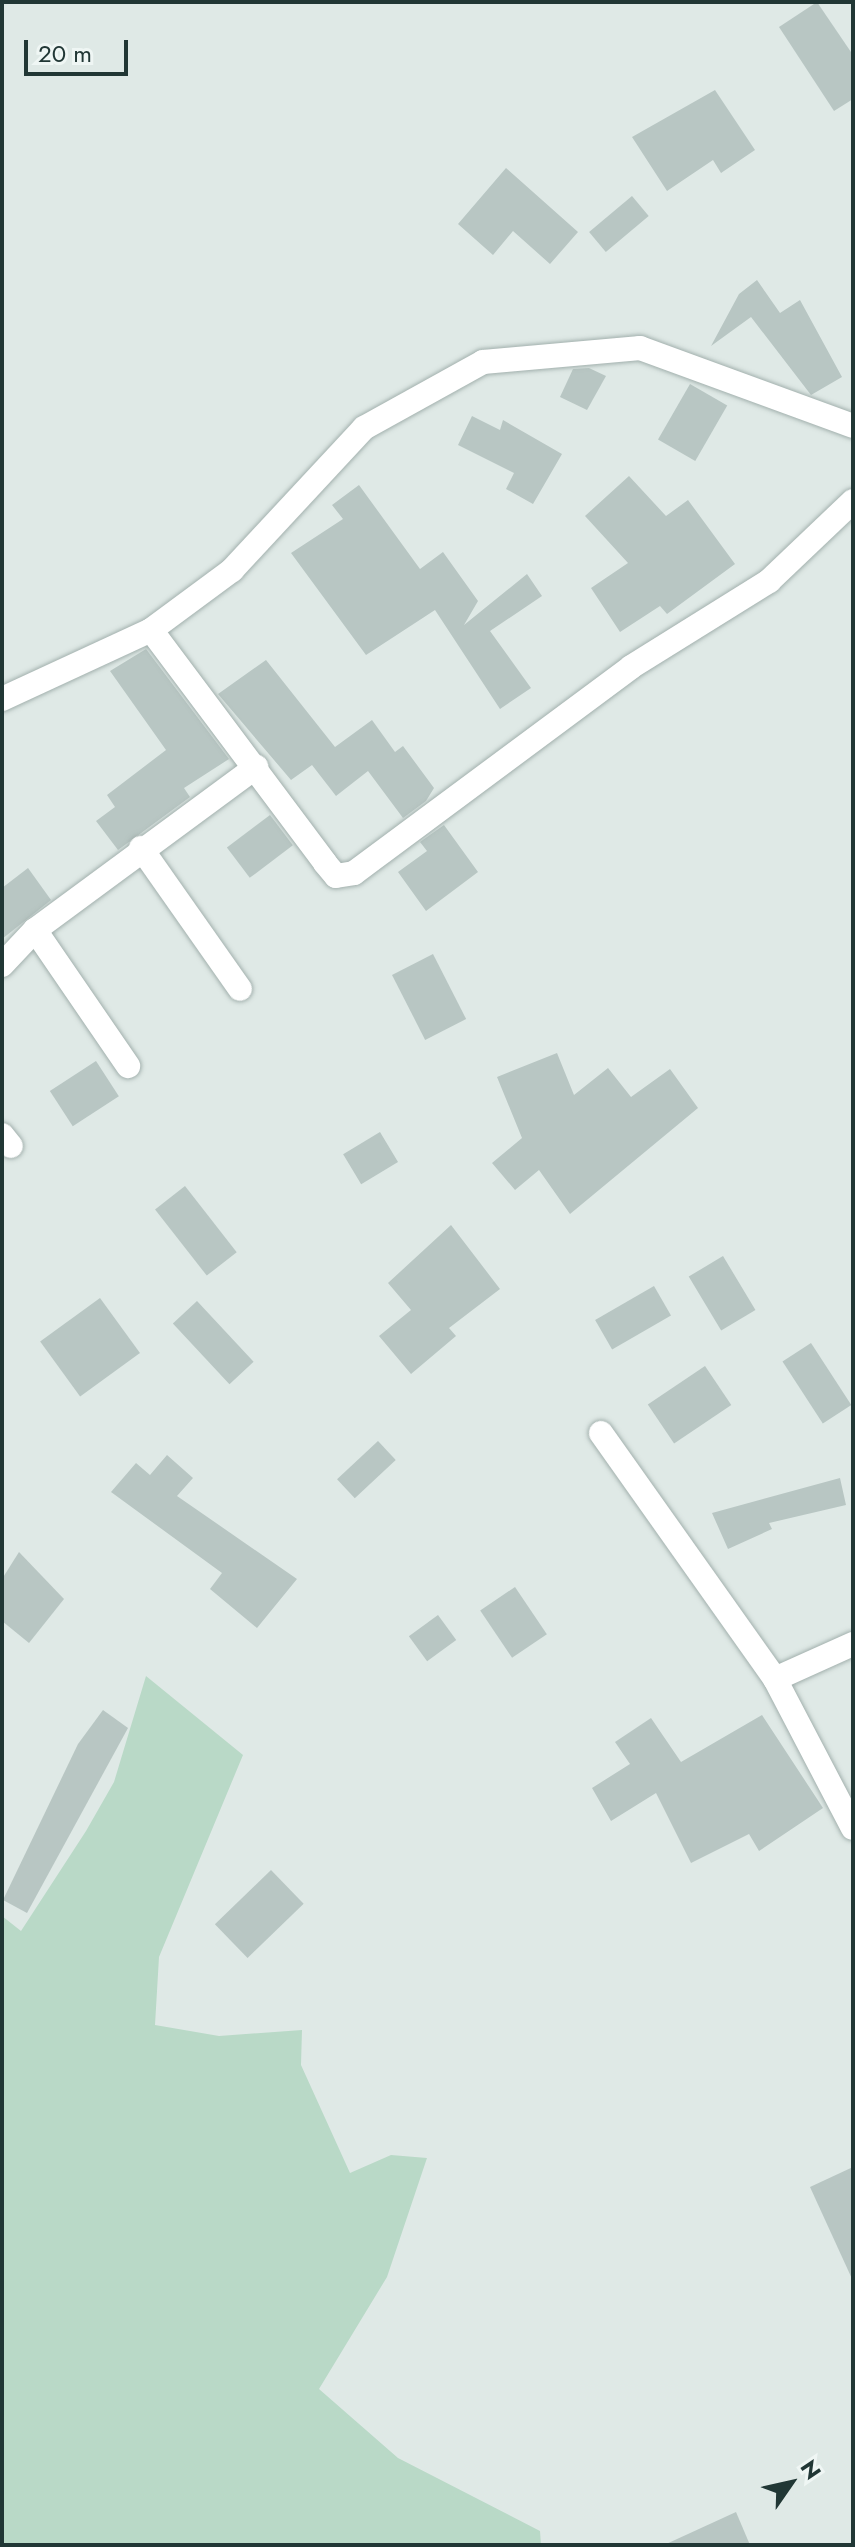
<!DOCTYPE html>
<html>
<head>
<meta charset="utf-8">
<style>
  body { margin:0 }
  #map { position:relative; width:855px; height:2547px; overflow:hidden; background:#dfe9e6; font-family:Jost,sans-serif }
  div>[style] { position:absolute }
  .green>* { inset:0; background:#b9d9c7 }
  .building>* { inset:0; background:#b8c6c3; transform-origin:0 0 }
  .roads { filter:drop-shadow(0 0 2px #a2b0ad) drop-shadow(0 0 2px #a2b0ad) }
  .street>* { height:24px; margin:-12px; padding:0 12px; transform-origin:12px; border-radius:12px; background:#fff }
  span { translate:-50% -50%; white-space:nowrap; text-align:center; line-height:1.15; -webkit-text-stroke:8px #eff6f4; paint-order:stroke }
  .frame { position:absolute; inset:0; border:4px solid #213735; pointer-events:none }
  .north { position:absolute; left:751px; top:2443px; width:80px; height:80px; -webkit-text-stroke:6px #eff6f4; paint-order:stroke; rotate:56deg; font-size:22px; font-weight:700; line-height:32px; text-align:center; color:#213735 }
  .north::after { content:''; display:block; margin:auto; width:28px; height:36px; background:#213735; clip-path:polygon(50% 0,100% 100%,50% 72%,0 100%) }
  .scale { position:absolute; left:24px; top:40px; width:104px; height:36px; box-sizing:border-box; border:4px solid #213735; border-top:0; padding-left:10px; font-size:24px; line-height:28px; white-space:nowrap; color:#213735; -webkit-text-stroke:6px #eff6f4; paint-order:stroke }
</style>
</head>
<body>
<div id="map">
  <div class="green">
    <div style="clip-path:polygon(146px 1676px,243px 1755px,159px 1957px,155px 2025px,219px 2036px,302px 2030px,301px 2065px,350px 2173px,391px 2155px,427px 2158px,387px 2277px,319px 2389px,398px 2458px,540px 2531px,541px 2545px,2px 2545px,2px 1916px,21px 1931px,86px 1831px,114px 1782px)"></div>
  </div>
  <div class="building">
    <div style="clip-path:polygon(817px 2px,853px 55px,853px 99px,834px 111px,779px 27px)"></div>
    <div style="clip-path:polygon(715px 90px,755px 150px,721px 173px,713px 160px,667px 191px,632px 137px)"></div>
    <div style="clip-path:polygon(506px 168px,578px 232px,550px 264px,513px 231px,493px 255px,458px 224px)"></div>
    <div style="left:632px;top:196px;width:26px;height:56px;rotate:50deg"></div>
    <div style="clip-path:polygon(757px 280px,780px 313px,800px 300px,842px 377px,811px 395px,751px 317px,711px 346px,739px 294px)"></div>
    <div style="clip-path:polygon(589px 368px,606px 376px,587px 410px,560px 397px,573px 369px)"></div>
    <div style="left:690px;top:384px;width:43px;height:64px;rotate:30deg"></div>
    <div style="clip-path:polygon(472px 416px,500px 430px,503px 420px,562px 454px,533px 504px,506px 489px,514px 473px,458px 445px)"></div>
    <div style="clip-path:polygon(629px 476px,666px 516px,688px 500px,735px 564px,667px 614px,660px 606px,620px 632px,591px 588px,628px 563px,585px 516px)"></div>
    <div style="clip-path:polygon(359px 485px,420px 569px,443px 552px,478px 601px,464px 625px,527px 574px,542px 596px,490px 631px,531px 688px,500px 709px,435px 610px,366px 655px,291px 553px,343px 519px,332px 505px)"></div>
    <div style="clip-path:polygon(146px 649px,229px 759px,184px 788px,190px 797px,118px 850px,96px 821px,115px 807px,107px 795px,166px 750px,110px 671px)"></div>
    <div style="clip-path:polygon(266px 660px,335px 747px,372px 720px,395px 752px,403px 746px,434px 788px,426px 801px,403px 818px,368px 771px,336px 796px,312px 765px,291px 780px,218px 694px)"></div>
    <div style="left:270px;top:815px;width:38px;height:54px;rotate:53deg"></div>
    <div style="clip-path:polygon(444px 825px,478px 872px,426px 911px,398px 872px,427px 851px,420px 842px)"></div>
    <div style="clip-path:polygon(28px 868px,51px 900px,2px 939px,2px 888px)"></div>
    <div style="left:433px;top:954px;width:73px;height:46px;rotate:63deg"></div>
    <div style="clip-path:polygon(557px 1053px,574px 1095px,608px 1068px,631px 1097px,670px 1069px,698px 1108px,570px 1214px,539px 1170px,515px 1190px,492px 1163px,522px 1138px,497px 1077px)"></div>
    <div style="left:96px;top:1061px;width:42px;height:55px;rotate:57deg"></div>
    <div style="left:380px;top:1132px;width:35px;height:43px;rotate:59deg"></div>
    <div style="left:185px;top:1186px;width:84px;height:38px;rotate:52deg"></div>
    <div style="clip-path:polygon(451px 1225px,500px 1289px,449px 1328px,456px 1336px,411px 1374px,379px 1336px,411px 1310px,388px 1283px)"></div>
    <div style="left:723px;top:1256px;width:63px;height:40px;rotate:59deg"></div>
    <div style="left:654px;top:1286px;width:34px;height:68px;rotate:60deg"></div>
    <div style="left:100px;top:1298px;width:68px;height:74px;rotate:54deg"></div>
    <div style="left:197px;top:1301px;width:83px;height:33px;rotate:47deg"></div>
    <div style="left:811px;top:1343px;width:74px;height:34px;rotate:57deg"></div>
    <div style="left:705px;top:1366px;width:47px;height:69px;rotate:56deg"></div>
    <div style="left:378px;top:1441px;width:26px;height:56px;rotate:47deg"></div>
    <div style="clip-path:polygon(167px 1455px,193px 1478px,177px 1496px,297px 1579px,257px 1628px,210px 1589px,222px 1573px,111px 1492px,136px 1463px,150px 1475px)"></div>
    <div style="clip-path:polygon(840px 1478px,846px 1505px,769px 1523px,772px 1529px,728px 1549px,712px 1513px)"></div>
    <div style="clip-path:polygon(19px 1552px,64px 1599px,29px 1643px,2px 1621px,2px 1579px)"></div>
    <div style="left:515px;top:1587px;width:57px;height:42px;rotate:56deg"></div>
    <div style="left:438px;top:1615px;width:31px;height:36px;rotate:54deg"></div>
    <div style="clip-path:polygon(103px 1710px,128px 1728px,27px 1913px,3px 1900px,78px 1744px)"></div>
    <div style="clip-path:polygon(762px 1715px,823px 1808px,759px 1851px,749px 1834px,691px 1863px,656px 1793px,611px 1821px,592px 1788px,630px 1764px,615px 1742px,651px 1718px,681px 1762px)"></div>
    <div style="left:271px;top:1870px;width:47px;height:78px;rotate:46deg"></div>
    <div style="clip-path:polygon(853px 2167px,853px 2281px,810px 2187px)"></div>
    <div style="clip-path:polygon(736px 2512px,750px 2545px,664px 2545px)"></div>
  </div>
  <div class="roads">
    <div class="street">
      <div style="left:151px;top:630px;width:291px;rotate:53.2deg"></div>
      <div style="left:325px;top:863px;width:17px;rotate:50deg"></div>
      <div style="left:336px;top:876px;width:18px;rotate:-9deg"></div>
      <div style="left:354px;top:873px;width:345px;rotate:-36.6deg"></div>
      <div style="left:631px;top:667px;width:163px;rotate:-31.9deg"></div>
      <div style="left:769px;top:581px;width:116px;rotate:-43.6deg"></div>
      <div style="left:2px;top:699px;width:164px;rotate:-24.8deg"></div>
      <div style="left:151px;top:630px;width:101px;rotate:-36.5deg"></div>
      <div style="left:232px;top:570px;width:194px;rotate:-47.1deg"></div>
      <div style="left:364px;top:428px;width:136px;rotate:-29deg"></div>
      <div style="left:483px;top:362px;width:158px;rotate:-5.1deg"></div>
      <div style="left:640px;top:348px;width:227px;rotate:20.1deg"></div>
      <div style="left:141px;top:848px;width:172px;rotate:54.9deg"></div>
      <div style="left:35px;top:930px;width:165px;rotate:55.6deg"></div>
      <div style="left:2px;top:965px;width:48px;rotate:-46.7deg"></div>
      <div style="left:35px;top:930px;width:275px;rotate:-36.4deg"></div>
      <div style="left:2px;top:1135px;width:14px;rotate:51deg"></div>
      <div style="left:601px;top:1433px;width:301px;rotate:54.7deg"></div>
      <div style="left:775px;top:1679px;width:168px;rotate:62.4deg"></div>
      <div style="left:775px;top:1679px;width:85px;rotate:-24.2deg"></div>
    </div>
  </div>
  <div class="frame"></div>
  <div class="north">N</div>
  <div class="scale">20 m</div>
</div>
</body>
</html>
